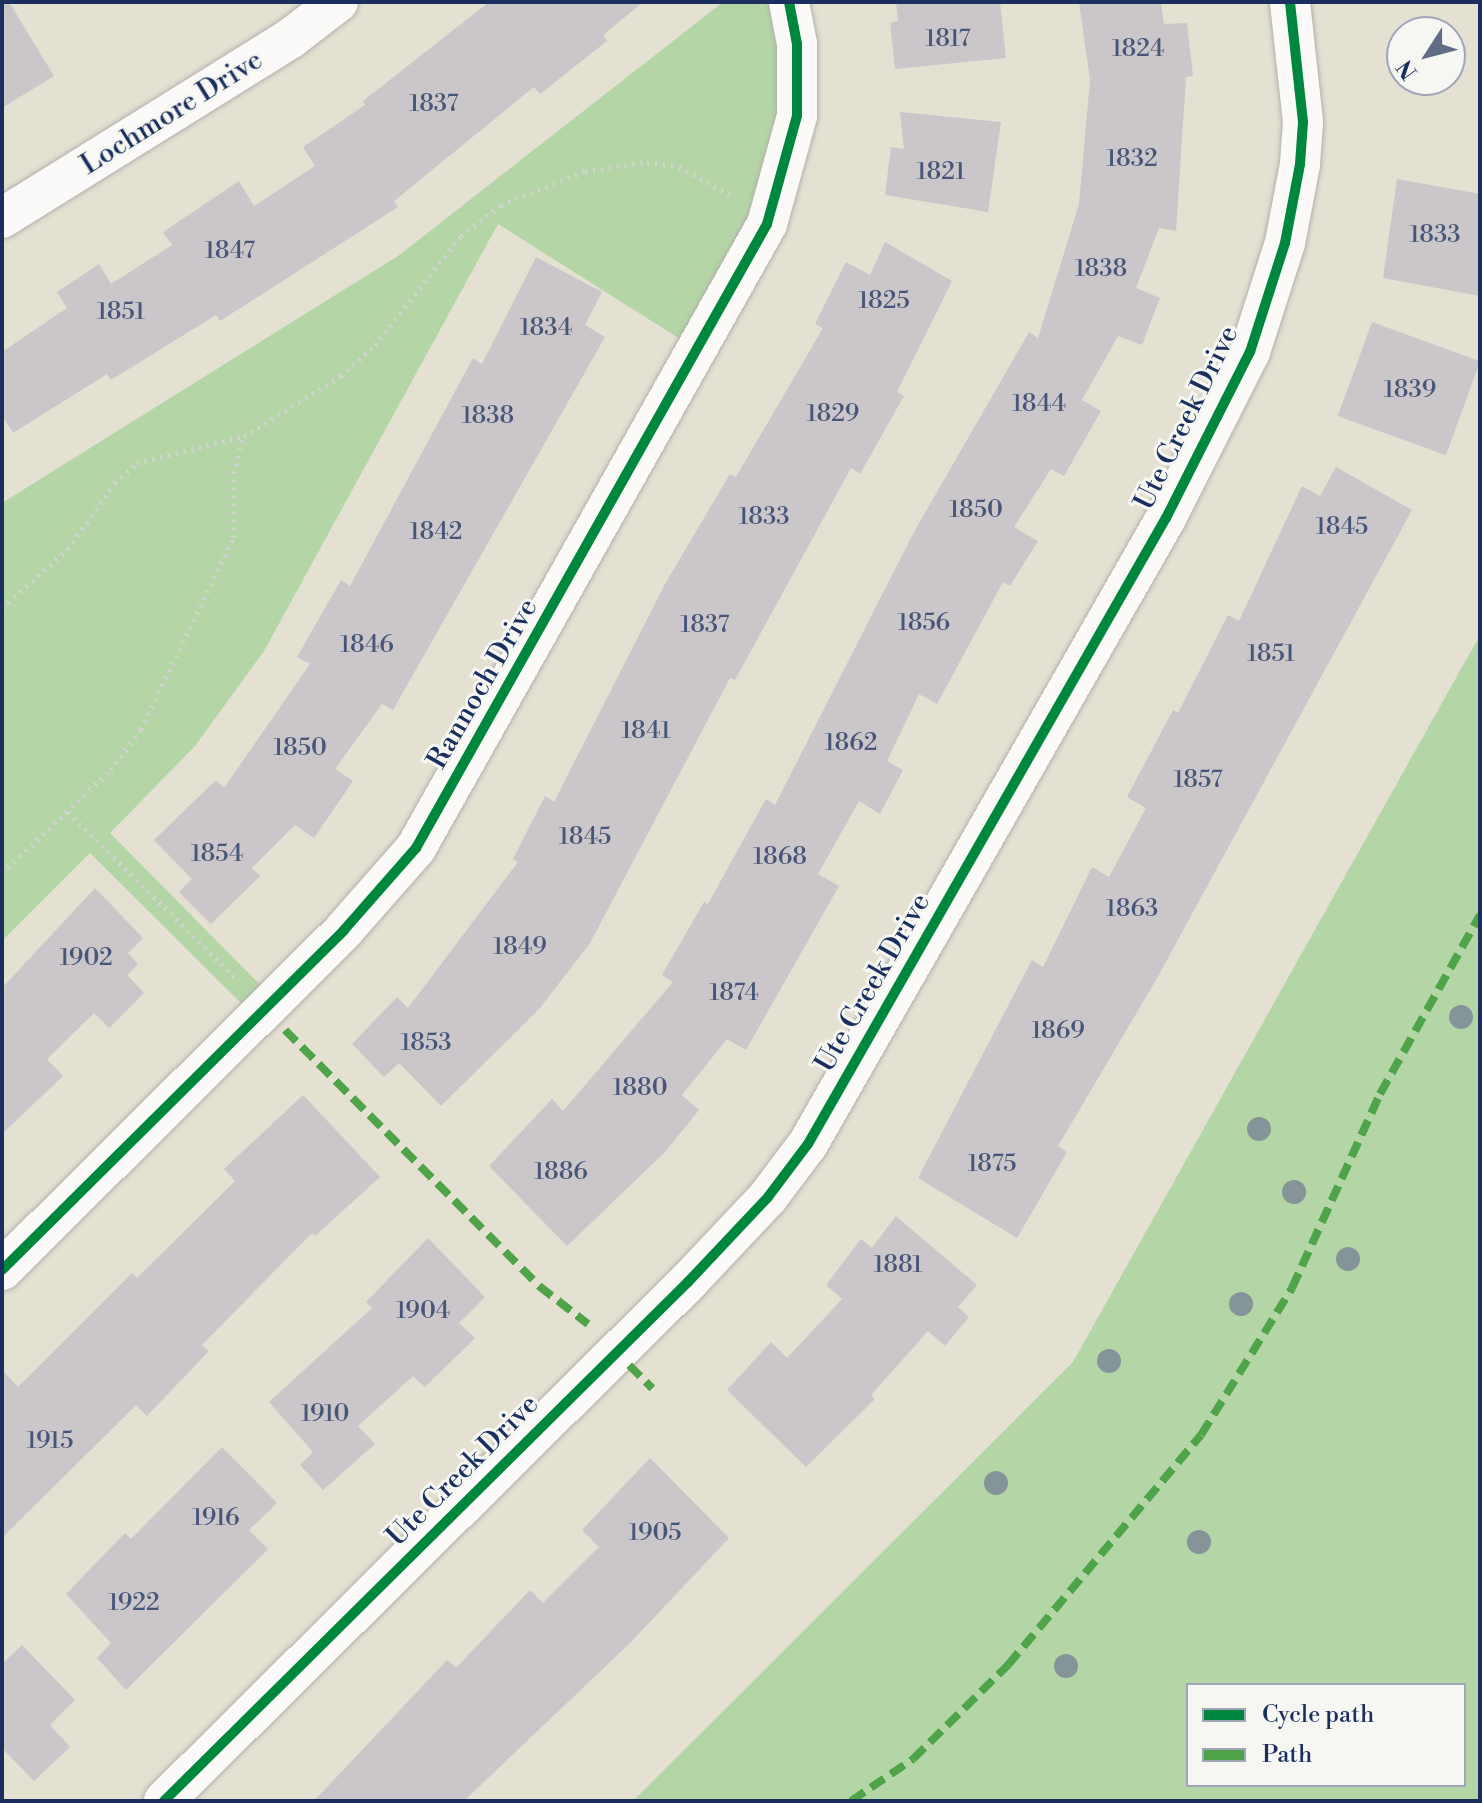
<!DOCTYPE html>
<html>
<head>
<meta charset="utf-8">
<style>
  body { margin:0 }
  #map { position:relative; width:1482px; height:1803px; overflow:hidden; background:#e4e0d2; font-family:"Libre Bodoni",serif }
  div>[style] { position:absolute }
  .green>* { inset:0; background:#b4d6a7 }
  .building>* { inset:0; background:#cac6c9; transform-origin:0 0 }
  .path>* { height:5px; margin-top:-2.5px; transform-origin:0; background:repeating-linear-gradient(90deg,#d3d3d2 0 2px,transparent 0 8px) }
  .roads { filter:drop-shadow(0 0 2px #b2b1ad) drop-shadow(0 0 2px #b2b1ad) }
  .minor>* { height:40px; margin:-20px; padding:0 20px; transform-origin:20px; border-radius:20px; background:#fbfaf8 }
  .quiet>* { height:8px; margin-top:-4px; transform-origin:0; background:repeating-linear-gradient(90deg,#4fa44a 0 16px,transparent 0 24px) }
  .cycleway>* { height:10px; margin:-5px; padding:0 5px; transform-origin:5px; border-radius:5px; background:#00873e }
  .trees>* { width:24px; height:24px; margin:-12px; border-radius:50%; background:#859498 }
  span { translate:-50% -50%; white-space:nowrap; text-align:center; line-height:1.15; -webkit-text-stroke:6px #f6f6f2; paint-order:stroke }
  .number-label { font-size:24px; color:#475579 }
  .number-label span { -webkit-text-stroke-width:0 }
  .street-label { font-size:28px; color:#1b2f5e }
  .frame { position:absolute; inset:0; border:4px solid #1b2f5e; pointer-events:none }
  .legend { position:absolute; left:1186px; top:1683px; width:280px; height:104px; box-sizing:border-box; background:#f6f6f2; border:2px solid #9ea6b7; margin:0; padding:10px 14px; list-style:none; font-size:24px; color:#1b2f5e }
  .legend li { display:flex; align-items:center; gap:16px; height:40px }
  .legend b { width:40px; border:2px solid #9ea6b7 }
  .north { position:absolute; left:1386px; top:16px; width:80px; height:80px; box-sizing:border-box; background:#f6f6f2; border:2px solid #9ea6b7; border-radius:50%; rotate:234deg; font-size:22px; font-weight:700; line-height:32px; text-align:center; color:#1b2f5e }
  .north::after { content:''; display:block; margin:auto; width:28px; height:36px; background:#616d87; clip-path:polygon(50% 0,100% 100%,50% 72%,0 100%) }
</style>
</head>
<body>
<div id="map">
  <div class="green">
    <div style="clip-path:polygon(723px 2px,789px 2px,798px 101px,699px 351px,498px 224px,264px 651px,195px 746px,110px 833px,273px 998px,255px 1017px,90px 853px,2px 941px,2px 503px,398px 256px)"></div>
    <div style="clip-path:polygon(evenodd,1480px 635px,1480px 1801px,633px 1801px,1073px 1362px,1480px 635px,1188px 1685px,1464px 1685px,1464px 1785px,1188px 1785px,1188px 1685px)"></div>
  </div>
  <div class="building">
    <div style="clip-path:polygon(2px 2px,9px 2px,54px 76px,2px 108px)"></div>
    <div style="clip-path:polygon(489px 2px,643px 2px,603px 35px,607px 41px,540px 94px,534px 87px,394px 201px,398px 207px,220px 321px,216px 315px,111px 380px,107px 374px,13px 433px,2px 415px,2px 352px,67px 308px,57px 292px,99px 264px,111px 284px,172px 245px,163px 232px,239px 181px,254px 206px,315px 166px,303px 147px,365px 105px,363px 101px)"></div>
    <div style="clip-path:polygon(896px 2px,1000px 2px,1006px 58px,895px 69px,890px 23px,898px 21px)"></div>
    <div style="clip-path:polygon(1079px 2px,1161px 2px,1164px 24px,1187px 23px,1193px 76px,1186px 77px,1176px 231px,1159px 228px,1136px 288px,1160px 298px,1142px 345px,1118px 336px,1082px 400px,1101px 411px,1064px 476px,1051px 469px,1014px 527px,1038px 541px,1010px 586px,1003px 582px,937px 704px,919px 694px,887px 761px,903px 770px,880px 814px,859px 801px,818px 874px,839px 886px,746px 1050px,727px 1039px,682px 1095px,699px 1110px,664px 1153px,567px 1246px,489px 1166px,552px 1099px,563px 1111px,673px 982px,662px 975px,704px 902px,708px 904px,766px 799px,775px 805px,914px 532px,1029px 332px,1038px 338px,1079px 204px,1090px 80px)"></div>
    <div style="clip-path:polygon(900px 112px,1001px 122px,988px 212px,885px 195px,891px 147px,904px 149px)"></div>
    <div style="clip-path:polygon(1397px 179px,1480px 194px,1480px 296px,1383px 278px)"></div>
    <div style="clip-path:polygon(885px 242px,952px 281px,897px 392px,904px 396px,860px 474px,851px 468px,735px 680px,730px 678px,590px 943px,540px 1008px,441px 1106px,399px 1063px,384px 1077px,352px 1044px,397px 997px,408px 1008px,518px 862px,513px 859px,545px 796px,554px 802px,665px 584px,730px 474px,736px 477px,823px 328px,815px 324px,846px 262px,870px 275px)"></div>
    <div style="clip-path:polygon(536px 257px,602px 292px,585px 325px,605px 337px,393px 710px,382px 704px,335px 769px,353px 781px,314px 838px,295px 825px,252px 868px,260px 876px,211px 924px,179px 892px,192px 879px,154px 840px,216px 780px,224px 788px,310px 664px,297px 657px,341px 580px,350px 586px,473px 358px,482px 364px)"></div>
    <div style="left:1372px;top:322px;width:115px;height:100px;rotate:20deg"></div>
    <div style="clip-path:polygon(1336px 467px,1412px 510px,1156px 980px,1058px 1146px,1067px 1152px,1017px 1238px,918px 1178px,1032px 960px,1043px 967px,1092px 867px,1109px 877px,1146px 808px,1127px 797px,1173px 710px,1178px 713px,1228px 615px,1239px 621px,1302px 486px,1320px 496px)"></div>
    <div style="clip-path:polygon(95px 888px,143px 938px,128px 953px,138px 964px,127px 975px,144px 993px,109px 1028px,94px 1013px,47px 1059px,63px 1076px,2px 1134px,2px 988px)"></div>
    <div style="clip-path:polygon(303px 1095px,380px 1177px,315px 1236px,312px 1233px,202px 1345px,209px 1351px,147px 1416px,136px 1405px,2px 1538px,2px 1370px,18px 1387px,132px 1273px,137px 1278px,235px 1181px,224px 1169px)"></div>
    <div style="clip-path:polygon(896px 1216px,977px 1285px,958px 1307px,969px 1317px,945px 1346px,928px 1331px,871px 1395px,875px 1399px,806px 1467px,727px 1390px,771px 1342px,787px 1358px,842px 1299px,826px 1285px,861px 1239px,872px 1248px)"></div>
    <div style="clip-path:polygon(428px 1238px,485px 1297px,459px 1323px,475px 1338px,425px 1387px,413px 1376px,358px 1426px,375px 1444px,323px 1490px,300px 1465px,313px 1452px,269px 1402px,372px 1308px,366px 1302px)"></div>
    <div style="clip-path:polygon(222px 1447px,277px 1503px,249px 1530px,268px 1549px,126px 1690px,97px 1658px,111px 1643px,66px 1594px,125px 1533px,131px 1539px)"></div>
    <div style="clip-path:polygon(650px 1458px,729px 1538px,631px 1642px,464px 1801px,314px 1801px,447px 1660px,456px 1668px,530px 1590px,543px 1603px,599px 1547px,582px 1530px)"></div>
    <div style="clip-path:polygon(22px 1645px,75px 1700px,50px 1725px,70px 1747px,34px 1781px,2px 1748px,2px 1664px)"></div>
  </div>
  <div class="path">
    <div style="left:2px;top:608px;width:89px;rotate:-41.8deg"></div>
    <div style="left:68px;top:549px;width:81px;rotate:-54.5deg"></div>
    <div style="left:115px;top:483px;width:30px;rotate:-42deg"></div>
    <div style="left:137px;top:463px;width:110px;rotate:-14.2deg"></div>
    <div style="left:244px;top:436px;width:114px;rotate:-31.7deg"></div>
    <div style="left:341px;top:376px;width:46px;rotate:-42.4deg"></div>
    <div style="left:375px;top:345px;width:139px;rotate:-51.7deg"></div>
    <div style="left:461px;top:236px;width:51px;rotate:-37.8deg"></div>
    <div style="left:501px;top:205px;width:91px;rotate:-22deg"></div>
    <div style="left:585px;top:171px;width:63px;rotate:-8.3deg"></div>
    <div style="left:647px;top:162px;width:32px;rotate:9deg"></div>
    <div style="left:679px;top:167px;width:60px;rotate:28.7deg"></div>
    <div style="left:68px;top:812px;width:239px;rotate:44.7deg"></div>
    <div style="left:2px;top:873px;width:150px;rotate:-43.4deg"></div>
    <div style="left:111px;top:770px;width:51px;rotate:-53.8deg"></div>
    <div style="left:141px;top:729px;width:213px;rotate:-64.2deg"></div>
    <div style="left:234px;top:537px;width:64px;rotate:-90deg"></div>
    <div style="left:234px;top:473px;width:37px;rotate:-76deg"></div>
  </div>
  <div class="roads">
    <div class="minor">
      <div style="left:2px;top:218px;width:340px;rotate:-31.9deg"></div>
      <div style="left:291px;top:38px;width:59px;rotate:-37.5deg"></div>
      <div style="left:2px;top:1270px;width:482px;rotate:-44.8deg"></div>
      <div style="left:344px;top:930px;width:109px;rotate:-48.7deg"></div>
      <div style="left:416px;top:848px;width:716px;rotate:-60.64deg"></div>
      <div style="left:767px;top:224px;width:112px;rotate:-74.5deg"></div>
      <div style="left:797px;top:116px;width:72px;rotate:-90deg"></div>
      <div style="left:797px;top:44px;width:43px;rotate:-100.8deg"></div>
      <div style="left:164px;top:1801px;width:738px;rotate:-44.73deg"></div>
      <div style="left:688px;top:1282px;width:117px;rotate:-46.7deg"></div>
      <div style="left:768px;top:1197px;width:66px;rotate:-53deg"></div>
      <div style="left:808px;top:1144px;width:721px;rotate:-60.24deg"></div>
      <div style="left:1166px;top:518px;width:186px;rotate:-63.2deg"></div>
      <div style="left:1250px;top:352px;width:114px;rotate:-72.2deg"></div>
      <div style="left:1285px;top:243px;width:80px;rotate:-79.2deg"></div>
      <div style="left:1300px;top:164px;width:42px;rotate:-85.9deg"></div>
      <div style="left:1303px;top:122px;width:121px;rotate:-96.2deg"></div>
    </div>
  </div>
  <div class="quiet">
    <div style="left:285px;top:1030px;width:361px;rotate:45.2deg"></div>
    <div style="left:539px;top:1286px;width:62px;rotate:37.8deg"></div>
    <div style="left:629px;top:1365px;width:33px;rotate:45deg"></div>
    <div style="left:851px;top:1801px;width:75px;rotate:-34.1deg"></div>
    <div style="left:913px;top:1759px;width:134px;rotate:-44.7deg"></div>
    <div style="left:1008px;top:1665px;width:300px;rotate:-50deg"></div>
    <div style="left:1201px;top:1435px;width:173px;rotate:-58.2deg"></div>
    <div style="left:1292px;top:1288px;width:213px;rotate:-65.6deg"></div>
    <div style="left:1380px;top:1094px;width:205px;rotate:-60.8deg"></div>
  </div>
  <div class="cycleway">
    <div style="left:2px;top:1270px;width:482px;rotate:-44.8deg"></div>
    <div style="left:344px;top:930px;width:109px;rotate:-48.7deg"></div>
    <div style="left:416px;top:848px;width:716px;rotate:-60.64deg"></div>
    <div style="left:767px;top:224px;width:112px;rotate:-74.5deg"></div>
    <div style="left:797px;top:116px;width:72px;rotate:-90deg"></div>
    <div style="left:797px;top:44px;width:43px;rotate:-100.8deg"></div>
    <div style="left:164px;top:1801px;width:738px;rotate:-44.73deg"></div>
    <div style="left:688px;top:1282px;width:117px;rotate:-46.7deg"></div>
    <div style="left:768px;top:1197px;width:66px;rotate:-53deg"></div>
    <div style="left:808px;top:1144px;width:721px;rotate:-60.24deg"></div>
    <div style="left:1166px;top:518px;width:186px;rotate:-63.2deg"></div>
    <div style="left:1250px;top:352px;width:114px;rotate:-72.2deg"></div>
    <div style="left:1285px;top:243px;width:80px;rotate:-79.2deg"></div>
    <div style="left:1300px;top:164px;width:42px;rotate:-85.9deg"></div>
    <div style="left:1303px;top:122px;width:121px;rotate:-96.2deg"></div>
  </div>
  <div class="trees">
    <div style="left:1461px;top:1017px"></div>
    <div style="left:1259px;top:1129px"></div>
    <div style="left:1294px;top:1192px"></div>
    <div style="left:1348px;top:1259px"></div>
    <div style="left:1241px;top:1304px"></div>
    <div style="left:1109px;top:1361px"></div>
    <div style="left:996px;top:1483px"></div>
    <div style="left:1199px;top:1542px"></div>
    <div style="left:1066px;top:1666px"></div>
  </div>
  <div class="number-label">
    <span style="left:948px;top:40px">1817</span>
    <span style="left:1138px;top:50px">1824</span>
    <span style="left:434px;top:105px">1837</span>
    <span style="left:1132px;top:160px">1832</span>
    <span style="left:941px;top:173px">1821</span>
    <span style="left:1435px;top:236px">1833</span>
    <span style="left:230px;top:252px">1847</span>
    <span style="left:1101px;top:270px">1838</span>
    <span style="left:884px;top:302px">1825</span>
    <span style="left:121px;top:313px">1851</span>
    <span style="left:546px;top:329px">1834</span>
    <span style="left:1410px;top:391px">1839</span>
    <span style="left:1039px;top:405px">1844</span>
    <span style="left:833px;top:415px">1829</span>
    <span style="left:488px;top:417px">1838</span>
    <span style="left:976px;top:511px">1850</span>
    <span style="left:764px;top:518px">1833</span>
    <span style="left:1342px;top:528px">1845</span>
    <span style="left:436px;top:533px">1842</span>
    <span style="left:924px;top:624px">1856</span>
    <span style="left:705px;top:626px">1837</span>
    <span style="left:367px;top:646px">1846</span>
    <span style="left:1271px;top:655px">1851</span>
    <span style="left:646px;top:732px">1841</span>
    <span style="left:851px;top:744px">1862</span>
    <span style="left:300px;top:749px">1850</span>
    <span style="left:1198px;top:781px">1857</span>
    <span style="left:585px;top:838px">1845</span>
    <span style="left:217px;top:855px">1854</span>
    <span style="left:780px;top:858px">1868</span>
    <span style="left:1132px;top:910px">1863</span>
    <span style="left:520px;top:948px">1849</span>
    <span style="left:86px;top:959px">1902</span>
    <span style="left:734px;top:994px">1874</span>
    <span style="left:1058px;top:1032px">1869</span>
    <span style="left:426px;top:1044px">1853</span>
    <span style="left:640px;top:1089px">1880</span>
    <span style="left:992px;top:1165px">1875</span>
    <span style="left:561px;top:1173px">1886</span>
    <span style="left:898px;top:1266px">1881</span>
    <span style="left:423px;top:1312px">1904</span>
    <span style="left:325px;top:1415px">1910</span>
    <span style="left:50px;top:1442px">1915</span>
    <span style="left:216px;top:1519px">1916</span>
    <span style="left:655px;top:1534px">1905</span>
    <span style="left:134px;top:1604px">1922</span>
  </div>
  <div class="street-label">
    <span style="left:172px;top:113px;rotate:-32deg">Lochmore Drive</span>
    <span style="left:1187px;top:418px;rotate:-64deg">Ute Creek Drive</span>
    <span style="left:483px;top:684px;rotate:-60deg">Rannoch Drive</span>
    <span style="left:873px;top:983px;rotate:-60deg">Ute Creek Drive</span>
    <span style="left:463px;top:1471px;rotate:-45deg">Ute Creek Drive</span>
  </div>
  <div class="frame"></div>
  <ul class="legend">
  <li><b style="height:10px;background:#00873e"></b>Cycle path</li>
  <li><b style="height:10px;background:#4fa44a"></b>Path</li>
  </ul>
  <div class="north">N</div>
</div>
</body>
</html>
